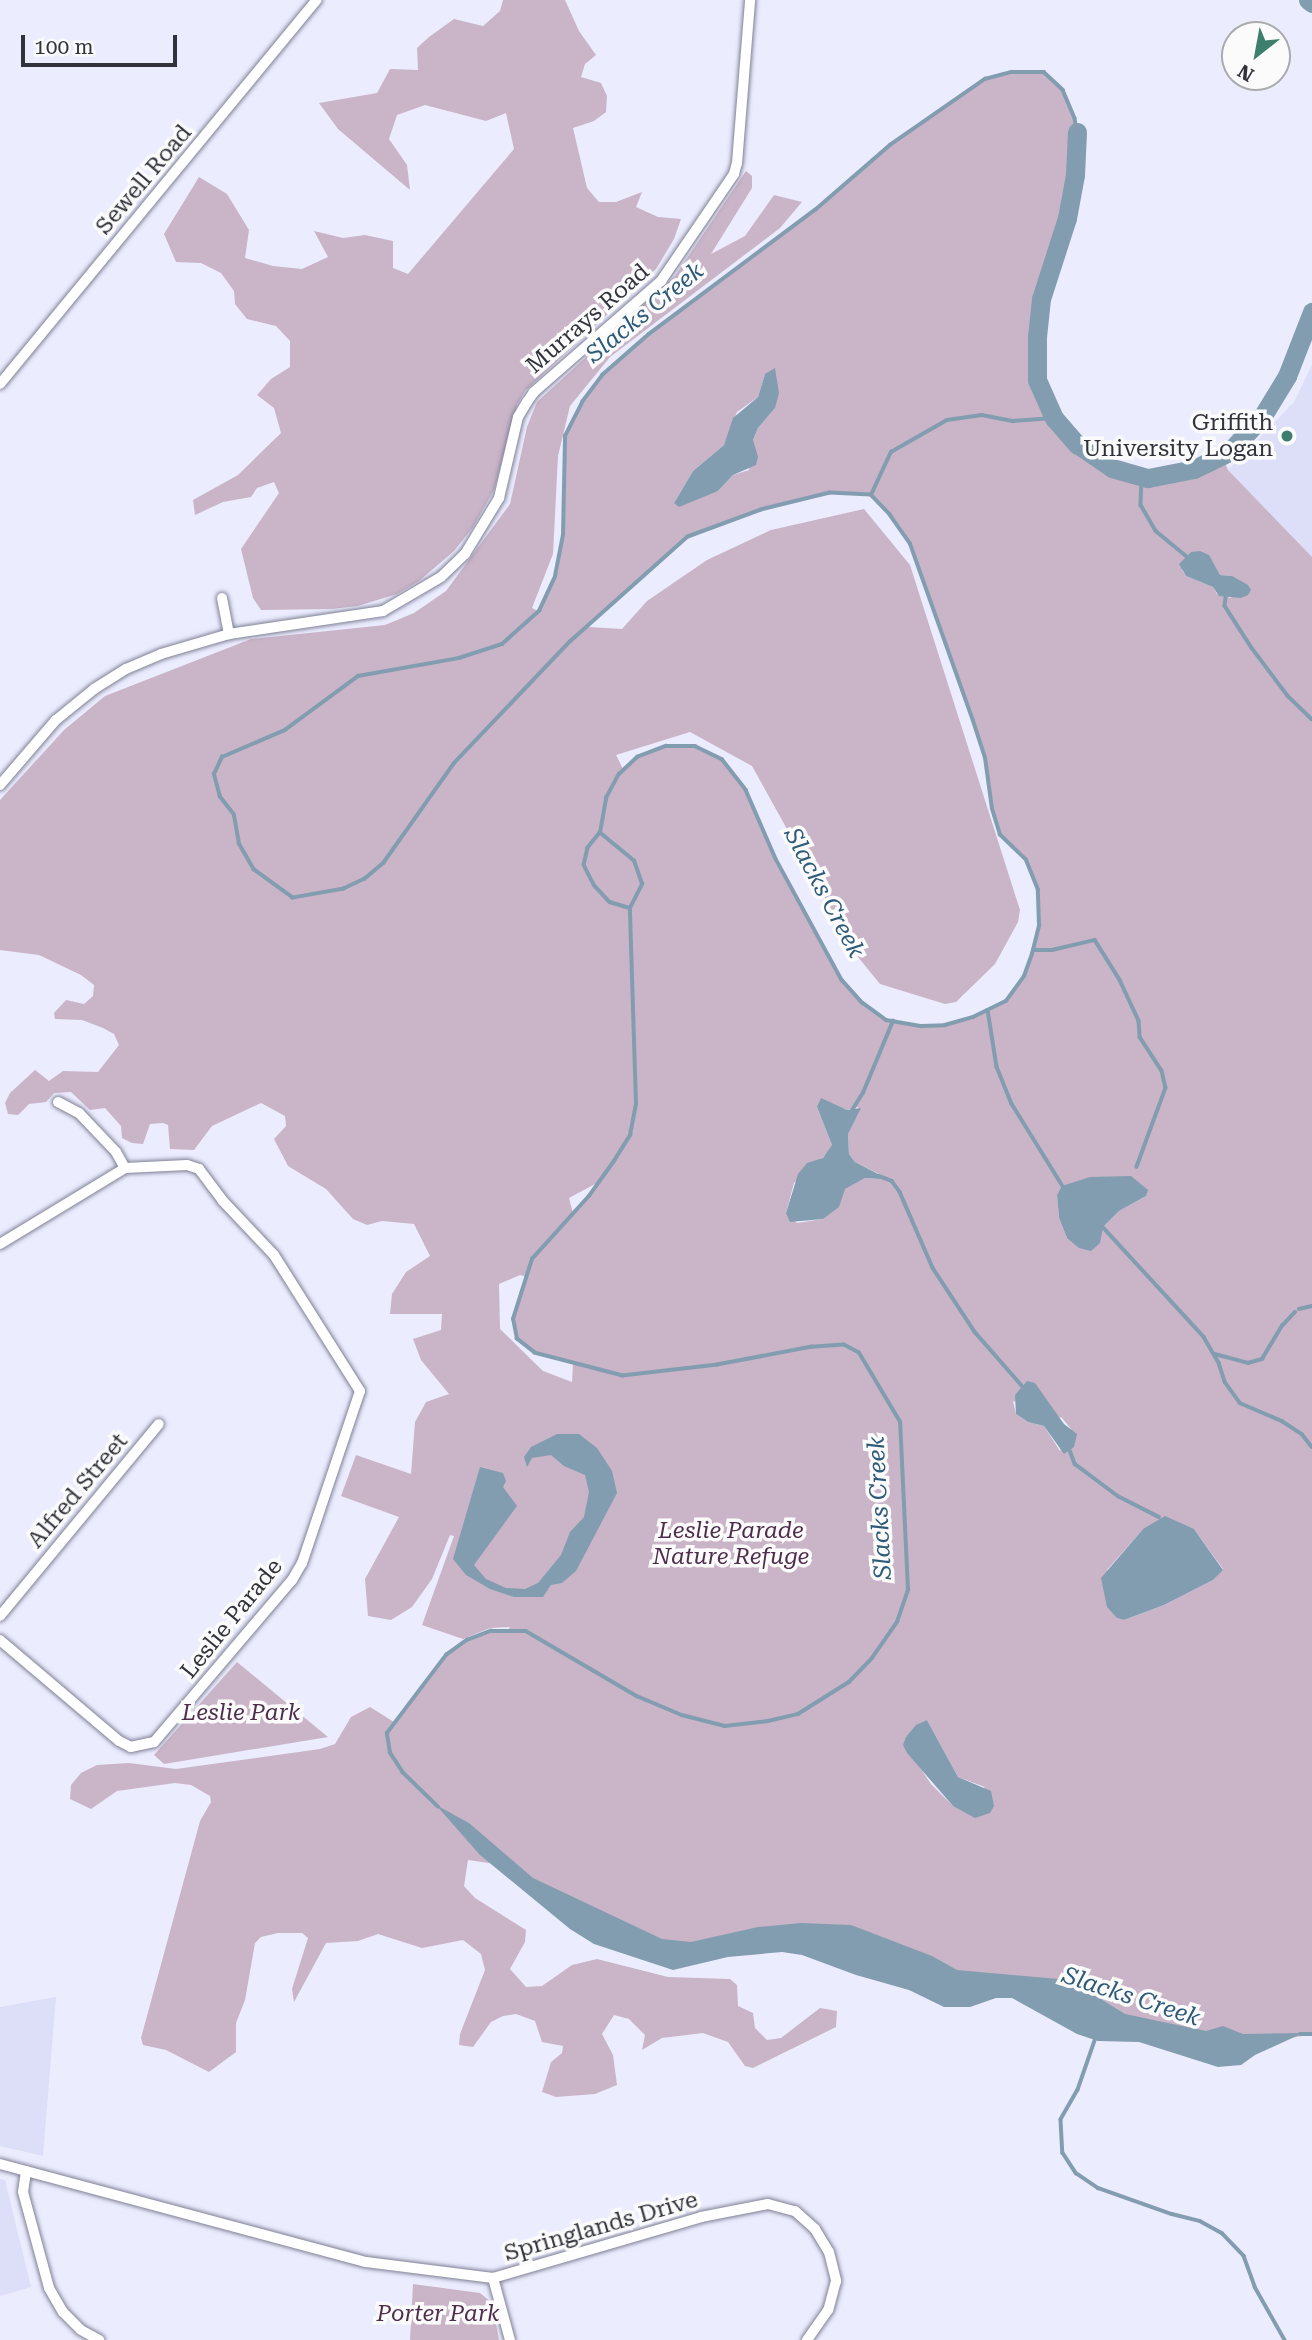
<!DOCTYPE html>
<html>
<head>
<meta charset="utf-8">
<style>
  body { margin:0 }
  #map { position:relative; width:1312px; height:2340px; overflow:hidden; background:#ececff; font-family:"Roboto Serif",serif }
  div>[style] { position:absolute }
  .built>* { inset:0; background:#dddef7 }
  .green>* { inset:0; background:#cab4c8 }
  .water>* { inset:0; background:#839db0 }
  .stream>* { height:3.5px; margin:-1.75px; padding:0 1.75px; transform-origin:1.75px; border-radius:1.75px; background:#839db0 }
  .river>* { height:19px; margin:-9.5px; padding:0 9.5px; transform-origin:9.5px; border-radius:9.5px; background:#839db0 }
  .roads { filter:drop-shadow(0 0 2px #7f8095) drop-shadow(0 0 2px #7f8095) }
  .minor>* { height:10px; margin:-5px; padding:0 5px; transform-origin:5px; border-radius:5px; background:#fff }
  .dots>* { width:19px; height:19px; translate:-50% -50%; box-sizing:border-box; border:4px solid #fbfbfb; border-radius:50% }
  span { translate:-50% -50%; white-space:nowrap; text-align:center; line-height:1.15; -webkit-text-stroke:7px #fbfbfb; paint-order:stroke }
  .street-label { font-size:23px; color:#31323b }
  .poi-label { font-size:23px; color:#31323b }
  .right { translate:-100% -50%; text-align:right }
  .park-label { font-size:23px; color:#4e2d4d; font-style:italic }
  .water-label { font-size:24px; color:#2d5a78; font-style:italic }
  .north { position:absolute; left:1221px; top:21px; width:70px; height:70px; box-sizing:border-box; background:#fbfbfb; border:2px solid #aaabae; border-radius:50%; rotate:211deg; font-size:19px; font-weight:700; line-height:28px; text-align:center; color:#31323b }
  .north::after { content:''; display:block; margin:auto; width:24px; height:32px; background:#3d7e6d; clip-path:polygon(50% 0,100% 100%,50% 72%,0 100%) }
  .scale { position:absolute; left:21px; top:35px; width:156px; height:32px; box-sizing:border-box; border:4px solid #31323b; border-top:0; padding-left:9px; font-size:21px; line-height:24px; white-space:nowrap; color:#31323b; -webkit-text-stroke:5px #fbfbfb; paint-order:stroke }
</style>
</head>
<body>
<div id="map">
  <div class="built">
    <div style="clip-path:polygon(1312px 365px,1312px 557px,1228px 470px,1294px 402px)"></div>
    <div style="clip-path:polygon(56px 1997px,43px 2156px,0 2146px,0 2007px)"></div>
    <div style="clip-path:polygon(0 2179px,5px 2180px,31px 2287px,0 2296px)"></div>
  </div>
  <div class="green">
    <div style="clip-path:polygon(503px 0,565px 0,579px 31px,596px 55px,585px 64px,581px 77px,601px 83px,607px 96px,606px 112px,594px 121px,573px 128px,587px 188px,599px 202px,616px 202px,642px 192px,636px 207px,658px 217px,681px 219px,674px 239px,656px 269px,525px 391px,517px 405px,494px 490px,473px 527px,454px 551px,419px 581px,397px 594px,358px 606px,332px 609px,261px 610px,253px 598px,241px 549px,279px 493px,274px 482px,257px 488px,251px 497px,223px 502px,195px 515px,193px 500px,238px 475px,281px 433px,274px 408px,257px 395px,271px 379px,290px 367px,290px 341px,276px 326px,247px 319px,235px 304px,234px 291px,221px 273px,201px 263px,176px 262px,164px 234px,199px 177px,227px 194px,249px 230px,245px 258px,273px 266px,302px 269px,328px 257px,314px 231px,343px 238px,365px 235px,393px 241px,393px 268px,408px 274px,514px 149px,506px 113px,486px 121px,425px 105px,397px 115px,389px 139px,407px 165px,410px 190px,338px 129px,319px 103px,377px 93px,390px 69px,418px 70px,417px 48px,429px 37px,454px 19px,483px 26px,500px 11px)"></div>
    <div style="clip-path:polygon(evenodd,1011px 72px,1044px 72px,1063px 90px,1075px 118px,1075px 175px,1067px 218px,1041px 299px,1037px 337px,1037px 380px,1054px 418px,1077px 444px,1112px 468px,1148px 478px,1193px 469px,1222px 455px,1228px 470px,1312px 557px,1312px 2034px,1235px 2049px,818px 1943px,675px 1956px,509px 1866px,468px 1860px,464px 1886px,475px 1898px,526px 1930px,525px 1942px,510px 1969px,526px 1987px,542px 1986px,572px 1965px,597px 1959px,668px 1977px,730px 1979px,737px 1985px,738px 2006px,753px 2013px,755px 2028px,767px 2040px,781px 2038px,820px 2008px,837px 2011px,836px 2027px,753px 2068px,745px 2066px,728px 2042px,703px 2033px,662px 2038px,642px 2050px,645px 2035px,629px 2019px,614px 2015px,602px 2034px,613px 2055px,617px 2085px,595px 2094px,556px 2097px,542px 2092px,551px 2062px,562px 2053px,563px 2046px,542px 2042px,535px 2021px,516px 2014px,503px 2016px,491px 2022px,473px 2047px,459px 2045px,460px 2034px,485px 1970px,481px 1954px,463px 1940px,422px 1948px,378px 1934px,358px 1941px,326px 1943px,294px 2002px,292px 1989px,308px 1938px,302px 1933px,278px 1933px,261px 1937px,255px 1943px,245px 2000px,236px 2023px,236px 2052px,209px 2072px,166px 2050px,143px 2045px,141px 2038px,200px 1821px,211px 1802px,210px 1796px,191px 1785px,175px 1783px,117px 1791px,91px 1809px,70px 1799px,71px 1785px,81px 1773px,97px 1765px,129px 1763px,176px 1769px,320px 1749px,335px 1744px,351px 1717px,370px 1707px,394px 1722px,446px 1655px,467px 1640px,491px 1631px,507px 1631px,510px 1627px,490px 1628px,463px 1639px,422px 1625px,454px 1536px,450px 1535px,432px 1579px,412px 1607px,391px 1620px,368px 1616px,365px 1579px,399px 1517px,341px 1496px,356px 1455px,411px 1474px,415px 1422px,426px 1402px,449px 1394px,421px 1360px,413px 1339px,441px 1330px,442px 1314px,390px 1314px,392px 1294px,406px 1272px,430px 1256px,414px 1224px,382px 1221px,367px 1225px,353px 1219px,326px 1189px,288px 1166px,274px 1139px,286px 1126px,285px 1116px,261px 1103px,212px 1126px,194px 1150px,170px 1149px,168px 1125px,163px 1123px,150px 1124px,143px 1144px,132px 1143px,122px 1138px,121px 1126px,105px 1108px,90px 1110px,71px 1092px,54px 1093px,46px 1102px,29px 1104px,18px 1115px,8px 1114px,5px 1103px,10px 1093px,35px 1070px,49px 1081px,63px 1071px,98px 1072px,119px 1045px,114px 1034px,103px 1028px,82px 1020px,55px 1019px,54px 1013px,66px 1000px,84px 1004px,93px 996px,94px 985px,81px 975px,39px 955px,0 950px,0 800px,64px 730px,105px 696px,251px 639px,385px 625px,414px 613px,446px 591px,510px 504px,527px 427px,537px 402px,675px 276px,746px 171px,752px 176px,752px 188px,711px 254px,745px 236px,774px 195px,802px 202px,780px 228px,610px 357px,570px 406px,558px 456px,553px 554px,532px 608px,538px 611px,555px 576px,563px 535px,565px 436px,582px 402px,602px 375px,649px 334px,815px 210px,890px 145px,985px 79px,1011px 72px,765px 374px,775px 408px,758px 428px,753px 440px,749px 470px,733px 475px,718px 491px,674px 503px,693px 471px,724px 445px,737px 412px,758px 397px,765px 374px,1011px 72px,830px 493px,871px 495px,890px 515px,910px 544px,973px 721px,985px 758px,992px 809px,1000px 835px,1026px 860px,1038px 890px,1039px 925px,1024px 976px,1006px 1001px,973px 1017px,945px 1025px,921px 1026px,886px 1020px,863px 1003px,842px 980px,776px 859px,746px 790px,722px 759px,695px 746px,666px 746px,637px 757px,623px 769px,616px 755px,690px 732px,752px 766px,858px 957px,880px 984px,945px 1004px,956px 1002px,995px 964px,1018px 922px,1020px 910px,910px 565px,864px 509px,771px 530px,707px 560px,647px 601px,622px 629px,588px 627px,688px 537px,761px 510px,830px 493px,1011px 72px,1212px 562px,1220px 575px,1232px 576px,1231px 598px,1217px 594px,1213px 587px,1186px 576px,1182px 570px,1212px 562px,1011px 72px,817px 1107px,839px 1107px,847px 1110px,858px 1107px,848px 1134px,849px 1154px,855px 1162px,881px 1175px,880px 1179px,865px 1178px,844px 1189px,823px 1219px,797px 1223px,786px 1213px,794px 1183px,829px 1152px,832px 1145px,817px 1107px,1011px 72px,597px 1183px,589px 1196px,573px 1213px,569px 1198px,597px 1183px,1011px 72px,1057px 1195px,1146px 1196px,1119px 1211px,1103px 1227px,1067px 1238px,1059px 1218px,1057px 1195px,1011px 72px,520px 1275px,527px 1277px,513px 1319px,517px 1339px,535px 1353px,573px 1363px,572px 1382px,543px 1371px,500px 1329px,499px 1284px,520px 1275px,1011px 72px,1013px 1401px,1062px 1418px,1071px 1429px,1060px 1451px,1044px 1426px,1028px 1422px,1016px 1414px,1013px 1401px,1011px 72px,1143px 1529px,1194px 1529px,1223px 1569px,1213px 1580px,1164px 1605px,1124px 1620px,1117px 1618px,1107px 1570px,1143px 1529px,1011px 72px,927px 1720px,958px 1777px,985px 1787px,953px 1806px,931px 1784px,913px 1757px,927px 1720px)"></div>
    <div style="clip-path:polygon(237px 1662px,328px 1737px,164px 1764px,154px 1755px)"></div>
    <div style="clip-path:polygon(413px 2284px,480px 2293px,492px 2303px,499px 2340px,410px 2340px)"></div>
  </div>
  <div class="water">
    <div style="clip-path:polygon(775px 368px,779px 393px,775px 408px,758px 428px,753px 440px,758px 457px,756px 465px,733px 475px,718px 491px,679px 507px,674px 503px,693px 471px,724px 445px,733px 418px,758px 397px,765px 374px)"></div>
    <div style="clip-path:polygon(1200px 551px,1209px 555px,1220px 575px,1232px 576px,1248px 585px,1251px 590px,1248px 595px,1241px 598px,1219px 596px,1213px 587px,1186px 576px,1179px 564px,1191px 552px)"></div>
    <div style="clip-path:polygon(821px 1098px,847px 1110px,861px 1108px,848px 1134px,849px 1154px,855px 1162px,882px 1176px,880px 1179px,865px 1178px,845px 1189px,839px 1207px,823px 1219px,790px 1222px,786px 1213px,798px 1174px,807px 1163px,823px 1158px,832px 1145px,817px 1107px)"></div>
    <div style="clip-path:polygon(1131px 1176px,1148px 1190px,1146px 1196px,1119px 1211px,1103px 1227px,1100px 1243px,1091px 1251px,1079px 1248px,1067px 1238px,1059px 1218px,1057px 1195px,1062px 1186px,1090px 1177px)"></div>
    <div style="clip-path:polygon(1027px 1381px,1035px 1383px,1064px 1424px,1077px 1434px,1074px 1447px,1064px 1454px,1044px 1426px,1028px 1422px,1016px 1414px,1015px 1395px)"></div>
    <div style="clip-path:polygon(557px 1434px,579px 1434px,597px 1448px,612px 1471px,617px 1493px,576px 1571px,562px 1583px,551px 1585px,543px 1597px,514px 1597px,490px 1589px,466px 1575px,453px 1559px,480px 1467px,503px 1473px,506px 1481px,503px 1487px,517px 1506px,474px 1565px,486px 1579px,506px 1588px,525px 1589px,538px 1583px,561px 1555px,570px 1532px,584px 1517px,589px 1492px,585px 1475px,564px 1466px,551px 1455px,532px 1458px,527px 1467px,524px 1457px,531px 1447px)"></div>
    <div style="clip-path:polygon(1165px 1516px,1194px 1529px,1223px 1570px,1213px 1580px,1164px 1605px,1124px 1620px,1117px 1618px,1107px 1607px,1101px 1578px,1143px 1529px)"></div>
    <div style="clip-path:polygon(927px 1720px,958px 1777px,991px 1791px,994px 1806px,990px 1813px,975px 1818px,953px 1806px,907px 1753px,903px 1745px,906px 1737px,916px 1725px)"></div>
    <div style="clip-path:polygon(436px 1805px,469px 1823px,533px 1878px,662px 1939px,691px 1942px,758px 1927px,801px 1923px,851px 1925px,932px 1956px,957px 1970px,1070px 1980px,1125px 2014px,1206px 2031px,1223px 2026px,1243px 2034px,1303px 2033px,1255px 2055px,1241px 2065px,1218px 2067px,1139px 2042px,1098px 2041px,1077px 2034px,1012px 1998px,996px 1998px,970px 2007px,944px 2007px,909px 1990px,856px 1975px,802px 1955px,782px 1952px,728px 1957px,673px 1970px,594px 1944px,570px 1929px,480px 1855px)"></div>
  </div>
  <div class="stream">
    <div style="left:1142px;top:476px;width:29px;rotate:92deg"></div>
    <div style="left:1141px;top:505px;width:30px;rotate:60deg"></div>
    <div style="left:1156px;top:531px;width:44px;rotate:39.5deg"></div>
    <div style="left:871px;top:495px;width:47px;rotate:-65.1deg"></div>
    <div style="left:891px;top:452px;width:64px;rotate:-29.7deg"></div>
    <div style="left:947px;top:420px;width:35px;rotate:-8deg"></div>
    <div style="left:982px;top:415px;width:32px;rotate:11deg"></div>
    <div style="left:1013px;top:421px;width:41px;rotate:-4.2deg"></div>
    <div style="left:1227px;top:591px;width:15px;rotate:98deg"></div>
    <div style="left:1225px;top:606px;width:50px;rotate:57.3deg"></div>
    <div style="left:1252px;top:648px;width:60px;rotate:53.1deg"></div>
    <div style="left:1288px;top:696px;width:33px;rotate:44deg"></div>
    <div style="left:600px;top:833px;width:19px;rotate:129deg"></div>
    <div style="left:588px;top:848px;width:17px;rotate:103deg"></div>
    <div style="left:584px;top:865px;width:22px;rotate:63deg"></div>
    <div style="left:594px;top:885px;width:23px;rotate:47deg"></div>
    <div style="left:610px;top:902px;width:21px;rotate:17deg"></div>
    <div style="left:1033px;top:950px;width:19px"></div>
    <div style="left:1052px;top:950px;width:44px;rotate:-13.1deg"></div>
    <div style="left:1095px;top:940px;width:47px;rotate:58deg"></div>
    <div style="left:1120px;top:980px;width:45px;rotate:65.1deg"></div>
    <div style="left:1139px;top:1021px;width:16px;rotate:86deg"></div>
    <div style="left:1140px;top:1037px;width:40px;rotate:57.1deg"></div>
    <div style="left:1162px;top:1071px;width:17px;rotate:77deg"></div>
    <div style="left:1166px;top:1088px;width:84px;rotate:110.2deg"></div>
    <div style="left:988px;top:1010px;width:58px;rotate:81deg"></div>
    <div style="left:997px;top:1067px;width:40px;rotate:68deg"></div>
    <div style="left:1012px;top:1104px;width:99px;rotate:58.2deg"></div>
    <div style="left:851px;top:1112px;width:22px;rotate:-58deg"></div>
    <div style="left:863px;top:1093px;width:78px;rotate:-67.4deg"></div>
    <div style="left:879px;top:1176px;width:14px;rotate:21deg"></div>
    <div style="left:892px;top:1181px;width:14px;rotate:54deg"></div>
    <div style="left:900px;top:1192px;width:83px;rotate:66.5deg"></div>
    <div style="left:933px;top:1268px;width:77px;rotate:56.7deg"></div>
    <div style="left:975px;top:1332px;width:74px;rotate:48.8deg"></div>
    <div style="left:1102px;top:1226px;width:151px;rotate:47.4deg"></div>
    <div style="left:1204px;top:1337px;width:30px;rotate:60deg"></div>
    <div style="left:1219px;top:1363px;width:20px;rotate:72deg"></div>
    <div style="left:1225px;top:1382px;width:26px;rotate:54deg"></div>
    <div style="left:1240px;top:1403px;width:46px;rotate:23.2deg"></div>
    <div style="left:1282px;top:1421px;width:24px;rotate:33deg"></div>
    <div style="left:1302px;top:1434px;width:16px;rotate:52deg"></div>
    <div style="left:1299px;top:1309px;width:13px;rotate:-13deg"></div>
    <div style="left:1215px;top:1354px;width:34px;rotate:15deg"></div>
    <div style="left:1248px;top:1363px;width:15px;rotate:-16deg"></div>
    <div style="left:1262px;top:1359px;width:39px;rotate:-59deg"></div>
    <div style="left:1282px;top:1326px;width:19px;rotate:-47deg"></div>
    <div style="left:1069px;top:1448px;width:17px;rotate:69deg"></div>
    <div style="left:1075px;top:1464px;width:54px;rotate:36.7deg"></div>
    <div style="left:1118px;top:1496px;width:46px;rotate:27.1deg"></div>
    <div style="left:438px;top:1807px;width:49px;rotate:-135.8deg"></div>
    <div style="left:403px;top:1773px;width:24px;rotate:-123deg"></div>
    <div style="left:390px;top:1753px;width:20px;rotate:-99deg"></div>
    <div style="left:387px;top:1733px;width:98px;rotate:-52.9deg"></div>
    <div style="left:446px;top:1655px;width:26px;rotate:-36deg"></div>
    <div style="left:467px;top:1640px;width:26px;rotate:-21deg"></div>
    <div style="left:491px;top:1631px;width:35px"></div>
    <div style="left:526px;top:1631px;width:129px;rotate:30.4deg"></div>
    <div style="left:637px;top:1696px;width:49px;rotate:22.9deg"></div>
    <div style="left:682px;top:1715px;width:44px;rotate:14.3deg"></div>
    <div style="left:725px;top:1726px;width:43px;rotate:-6.6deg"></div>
    <div style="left:768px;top:1721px;width:31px;rotate:-13deg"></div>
    <div style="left:798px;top:1714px;width:60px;rotate:-32.1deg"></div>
    <div style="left:849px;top:1682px;width:33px;rotate:-46deg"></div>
    <div style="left:872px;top:1658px;width:44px;rotate:-55.2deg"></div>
    <div style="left:897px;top:1622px;width:34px;rotate:-71deg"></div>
    <div style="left:908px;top:1590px;width:168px;rotate:-92.7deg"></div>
    <div style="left:900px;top:1422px;width:80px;rotate:-120.7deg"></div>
    <div style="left:859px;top:1353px;width:17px;rotate:-152deg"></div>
    <div style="left:844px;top:1345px;width:32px;rotate:176deg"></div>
    <div style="left:812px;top:1347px;width:96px;rotate:169.2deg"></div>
    <div style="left:718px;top:1365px;width:96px;rotate:173.4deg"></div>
    <div style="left:623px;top:1376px;width:91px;rotate:-165.4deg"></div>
    <div style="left:535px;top:1353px;width:23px;rotate:-142deg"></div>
    <div style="left:517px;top:1339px;width:20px;rotate:-101deg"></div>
    <div style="left:513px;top:1319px;width:63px;rotate:-72.4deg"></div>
    <div style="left:532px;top:1259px;width:85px;rotate:-47.9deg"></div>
    <div style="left:589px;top:1196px;width:43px;rotate:-54.5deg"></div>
    <div style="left:614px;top:1161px;width:31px;rotate:-58deg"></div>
    <div style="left:630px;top:1135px;width:32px;rotate:-79deg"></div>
    <div style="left:636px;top:1104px;width:196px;rotate:-91.8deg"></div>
    <div style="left:630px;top:908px;width:27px;rotate:-63deg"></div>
    <div style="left:642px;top:884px;width:24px;rotate:-109deg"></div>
    <div style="left:634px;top:861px;width:44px;rotate:-140.5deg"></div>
    <div style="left:600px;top:833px;width:36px;rotate:-80deg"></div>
    <div style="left:606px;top:798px;width:27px;rotate:-62deg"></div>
    <div style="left:619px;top:774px;width:25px;rotate:-43deg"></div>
    <div style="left:637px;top:757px;width:31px;rotate:-21deg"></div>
    <div style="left:666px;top:746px;width:29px"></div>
    <div style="left:695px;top:746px;width:30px;rotate:26deg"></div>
    <div style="left:722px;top:759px;width:39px;rotate:52deg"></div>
    <div style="left:746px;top:790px;width:75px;rotate:66.5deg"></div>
    <div style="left:776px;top:859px;width:138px;rotate:61.4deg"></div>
    <div style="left:842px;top:980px;width:31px;rotate:48deg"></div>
    <div style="left:863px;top:1003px;width:29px;rotate:36deg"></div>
    <div style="left:886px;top:1020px;width:36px;rotate:10deg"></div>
    <div style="left:921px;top:1026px;width:24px;rotate:-2deg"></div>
    <div style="left:945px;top:1025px;width:29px;rotate:-16deg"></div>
    <div style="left:973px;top:1017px;width:37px;rotate:-26deg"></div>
    <div style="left:1006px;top:1001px;width:31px;rotate:-54deg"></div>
    <div style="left:1024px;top:976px;width:23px;rotate:-70deg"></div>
    <div style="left:1032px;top:954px;width:30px;rotate:-76deg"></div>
    <div style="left:1039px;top:925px;width:35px;rotate:-92deg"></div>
    <div style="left:1038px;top:890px;width:32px;rotate:-112deg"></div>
    <div style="left:1026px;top:860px;width:36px;rotate:-136deg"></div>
    <div style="left:1000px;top:835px;width:27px;rotate:-107deg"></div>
    <div style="left:992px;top:809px;width:51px;rotate:-97.8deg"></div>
    <div style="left:985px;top:758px;width:39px;rotate:-108deg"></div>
    <div style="left:973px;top:721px;width:188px;rotate:-109.6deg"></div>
    <div style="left:910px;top:544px;width:35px;rotate:-125deg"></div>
    <div style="left:890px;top:515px;width:28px;rotate:-134deg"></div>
    <div style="left:871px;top:495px;width:41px;rotate:-177.2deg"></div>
    <div style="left:830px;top:493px;width:71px;rotate:166.2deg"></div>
    <div style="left:761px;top:510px;width:78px;rotate:159.7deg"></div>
    <div style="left:688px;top:537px;width:158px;rotate:138.3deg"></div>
    <div style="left:570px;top:642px;width:168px;rotate:133.6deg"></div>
    <div style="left:454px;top:764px;width:121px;rotate:125.3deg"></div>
    <div style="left:384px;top:863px;width:25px;rotate:140deg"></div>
    <div style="left:365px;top:879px;width:23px;rotate:155deg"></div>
    <div style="left:344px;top:889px;width:52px;rotate:170deg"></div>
    <div style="left:293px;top:898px;width:48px;rotate:-144.3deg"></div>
    <div style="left:254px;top:870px;width:30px;rotate:-120deg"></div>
    <div style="left:239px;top:844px;width:29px;rotate:-100deg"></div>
    <div style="left:234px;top:815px;width:23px;rotate:-128deg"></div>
    <div style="left:220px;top:797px;width:24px;rotate:-105deg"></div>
    <div style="left:214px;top:774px;width:19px;rotate:-65deg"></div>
    <div style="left:222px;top:757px;width:69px;rotate:-23.2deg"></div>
    <div style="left:285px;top:730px;width:91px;rotate:-36.5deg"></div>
    <div style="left:358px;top:676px;width:103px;rotate:-10.1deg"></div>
    <div style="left:459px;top:658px;width:45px;rotate:-18deg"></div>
    <div style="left:502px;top:644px;width:50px;rotate:-41.7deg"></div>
    <div style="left:539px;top:611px;width:38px;rotate:-65deg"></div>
    <div style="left:555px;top:576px;width:42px;rotate:-79deg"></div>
    <div style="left:563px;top:535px;width:99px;rotate:-88.8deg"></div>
    <div style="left:565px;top:436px;width:38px;rotate:-63deg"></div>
    <div style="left:582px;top:402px;width:34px;rotate:-53deg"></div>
    <div style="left:602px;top:375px;width:62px;rotate:-41.1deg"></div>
    <div style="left:649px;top:334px;width:207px;rotate:-36.8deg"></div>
    <div style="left:815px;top:210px;width:99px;rotate:-40.9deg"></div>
    <div style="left:890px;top:145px;width:116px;rotate:-34.8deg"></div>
    <div style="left:985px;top:79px;width:27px;rotate:-15deg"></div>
    <div style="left:1011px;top:72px;width:33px"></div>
    <div style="left:1044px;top:72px;width:26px;rotate:43deg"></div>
    <div style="left:1063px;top:90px;width:30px;rotate:67deg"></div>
    <div style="left:1075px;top:118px;width:14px;rotate:82deg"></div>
    <div style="left:1300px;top:2034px;width:12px"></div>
    <div style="left:1096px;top:2038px;width:55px;rotate:109.1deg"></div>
    <div style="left:1078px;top:2090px;width:34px;rotate:120deg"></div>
    <div style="left:1061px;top:2120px;width:33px;rotate:87deg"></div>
    <div style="left:1063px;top:2153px;width:24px;rotate:57deg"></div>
    <div style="left:1076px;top:2173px;width:27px;rotate:34deg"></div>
    <div style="left:1098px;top:2188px;width:78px;rotate:19.4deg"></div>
    <div style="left:1172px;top:2214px;width:29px;rotate:14deg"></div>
    <div style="left:1200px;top:2221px;width:25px;rotate:29deg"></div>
    <div style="left:1222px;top:2233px;width:32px;rotate:46deg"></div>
    <div style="left:1244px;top:2256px;width:33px;rotate:70deg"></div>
    <div style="left:1255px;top:2287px;width:61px;rotate:60.5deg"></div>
  </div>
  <div class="river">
    <div style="left:1308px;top:0;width:5px;rotate:37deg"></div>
    <div style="left:1077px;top:132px;width:43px;rotate:92.7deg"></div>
    <div style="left:1075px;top:175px;width:44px;rotate:100.5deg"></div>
    <div style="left:1067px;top:218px;width:85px;rotate:107.8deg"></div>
    <div style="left:1041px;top:299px;width:38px;rotate:96deg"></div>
    <div style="left:1037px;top:337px;width:43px;rotate:90deg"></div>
    <div style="left:1037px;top:380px;width:42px;rotate:65.9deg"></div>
    <div style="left:1054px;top:418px;width:35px;rotate:49deg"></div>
    <div style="left:1077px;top:444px;width:42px;rotate:34.4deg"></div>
    <div style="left:1112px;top:468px;width:37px;rotate:16deg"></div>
    <div style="left:1148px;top:478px;width:47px;rotate:-11.1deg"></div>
    <div style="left:1194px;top:469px;width:39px;rotate:-26deg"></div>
    <div style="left:1229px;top:452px;width:48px;rotate:-46.7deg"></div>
    <div style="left:1262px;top:417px;width:48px;rotate:-58.6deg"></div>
    <div style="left:1287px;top:376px;width:69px;rotate:-68.7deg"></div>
  </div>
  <div class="roads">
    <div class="minor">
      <div style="left:0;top:384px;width:498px;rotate:-50.5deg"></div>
      <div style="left:222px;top:598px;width:37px;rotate:79deg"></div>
      <div style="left:0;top:785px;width:86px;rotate:-49.3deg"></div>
      <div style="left:56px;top:720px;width:49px;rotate:-39.2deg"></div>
      <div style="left:94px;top:689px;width:38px;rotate:-32deg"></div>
      <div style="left:126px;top:669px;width:38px;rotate:-23deg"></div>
      <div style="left:161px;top:654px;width:71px;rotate:-16.4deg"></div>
      <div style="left:229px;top:634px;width:156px;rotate:-8.5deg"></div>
      <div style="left:383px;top:611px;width:67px;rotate:-30.4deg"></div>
      <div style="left:441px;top:577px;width:33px;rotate:-44deg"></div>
      <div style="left:465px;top:554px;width:66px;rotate:-58.7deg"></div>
      <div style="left:499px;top:498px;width:83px;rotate:-76.8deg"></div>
      <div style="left:518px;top:417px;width:17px;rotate:-59deg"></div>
      <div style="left:527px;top:402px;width:12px;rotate:-55deg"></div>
      <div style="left:534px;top:392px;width:169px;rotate:-41.2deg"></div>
      <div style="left:661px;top:281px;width:130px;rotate:-55.7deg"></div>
      <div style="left:734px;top:174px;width:11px;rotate:-75deg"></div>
      <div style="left:737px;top:163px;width:164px;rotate:-85.4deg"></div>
      <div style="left:58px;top:1102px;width:24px;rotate:28deg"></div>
      <div style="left:79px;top:1113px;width:54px;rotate:46.5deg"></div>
      <div style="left:116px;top:1152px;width:18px;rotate:61deg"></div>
      <div style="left:0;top:1244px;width:146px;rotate:-31.3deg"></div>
      <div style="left:125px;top:1168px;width:62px;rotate:-2.8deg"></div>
      <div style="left:187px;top:1165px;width:13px;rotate:18deg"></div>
      <div style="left:199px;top:1169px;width:39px;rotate:53deg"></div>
      <div style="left:222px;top:1200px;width:76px;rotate:46.6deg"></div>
      <div style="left:274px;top:1255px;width:161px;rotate:57.7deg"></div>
      <div style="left:360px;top:1391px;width:182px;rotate:108.6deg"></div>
      <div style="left:302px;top:1563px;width:20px;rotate:120deg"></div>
      <div style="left:292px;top:1580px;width:213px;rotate:130.4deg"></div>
      <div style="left:154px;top:1742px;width:24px;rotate:168deg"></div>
      <div style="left:131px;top:1747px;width:13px;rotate:-153deg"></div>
      <div style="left:119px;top:1741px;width:156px;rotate:-139.7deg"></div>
      <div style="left:0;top:1616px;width:249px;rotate:-50.4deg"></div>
      <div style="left:0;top:2164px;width:379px;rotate:15deg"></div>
      <div style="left:366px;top:2262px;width:128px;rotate:7.2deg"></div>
      <div style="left:493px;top:2278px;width:217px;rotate:-16.3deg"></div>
      <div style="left:701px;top:2217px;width:68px;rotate:-11deg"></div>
      <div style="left:768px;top:2204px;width:28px;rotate:15deg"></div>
      <div style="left:795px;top:2211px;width:27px;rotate:42deg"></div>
      <div style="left:815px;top:2229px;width:27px;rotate:59deg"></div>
      <div style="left:829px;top:2252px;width:30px;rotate:76deg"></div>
      <div style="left:836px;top:2281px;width:30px;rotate:105deg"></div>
      <div style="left:828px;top:2310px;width:37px;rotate:125deg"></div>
      <div style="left:26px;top:2171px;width:21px;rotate:98deg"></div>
      <div style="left:23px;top:2192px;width:99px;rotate:74.8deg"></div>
      <div style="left:49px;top:2288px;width:28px;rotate:60deg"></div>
      <div style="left:63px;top:2312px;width:25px;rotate:45deg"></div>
      <div style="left:81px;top:2330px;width:21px;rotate:29deg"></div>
      <div style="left:493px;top:2278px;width:64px;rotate:74.7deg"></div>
    </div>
  </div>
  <div class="dots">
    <div style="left:1287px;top:436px;background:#3d7e6d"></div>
  </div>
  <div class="street-label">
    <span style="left:144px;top:180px;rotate:-50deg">Sewell Road</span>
    <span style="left:588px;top:319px;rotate:-41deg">Murrays Road</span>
    <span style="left:78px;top:1491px;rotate:-50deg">Alfred Street</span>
    <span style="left:232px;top:1619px;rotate:-51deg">Leslie Parade</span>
    <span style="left:601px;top:2227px;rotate:-16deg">Springlands Drive</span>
  </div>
  <div class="poi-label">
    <span class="right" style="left:1273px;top:436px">Griffith<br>University Logan</span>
  </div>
  <div class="park-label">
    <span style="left:731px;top:1544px">Leslie Parade<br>Nature Refuge</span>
    <span style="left:241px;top:1713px">Leslie Park</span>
    <span style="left:438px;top:2314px">Porter Park</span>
  </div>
  <div class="water-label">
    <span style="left:645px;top:313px;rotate:-39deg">Slacks Creek</span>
    <span style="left:824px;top:893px;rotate:62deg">Slacks Creek</span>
    <span style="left:880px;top:1508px;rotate:-93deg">Slacks Creek</span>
    <span style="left:1131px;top:1997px;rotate:18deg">Slacks Creek</span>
  </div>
  <div class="north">N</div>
  <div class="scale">100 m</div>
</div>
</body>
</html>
